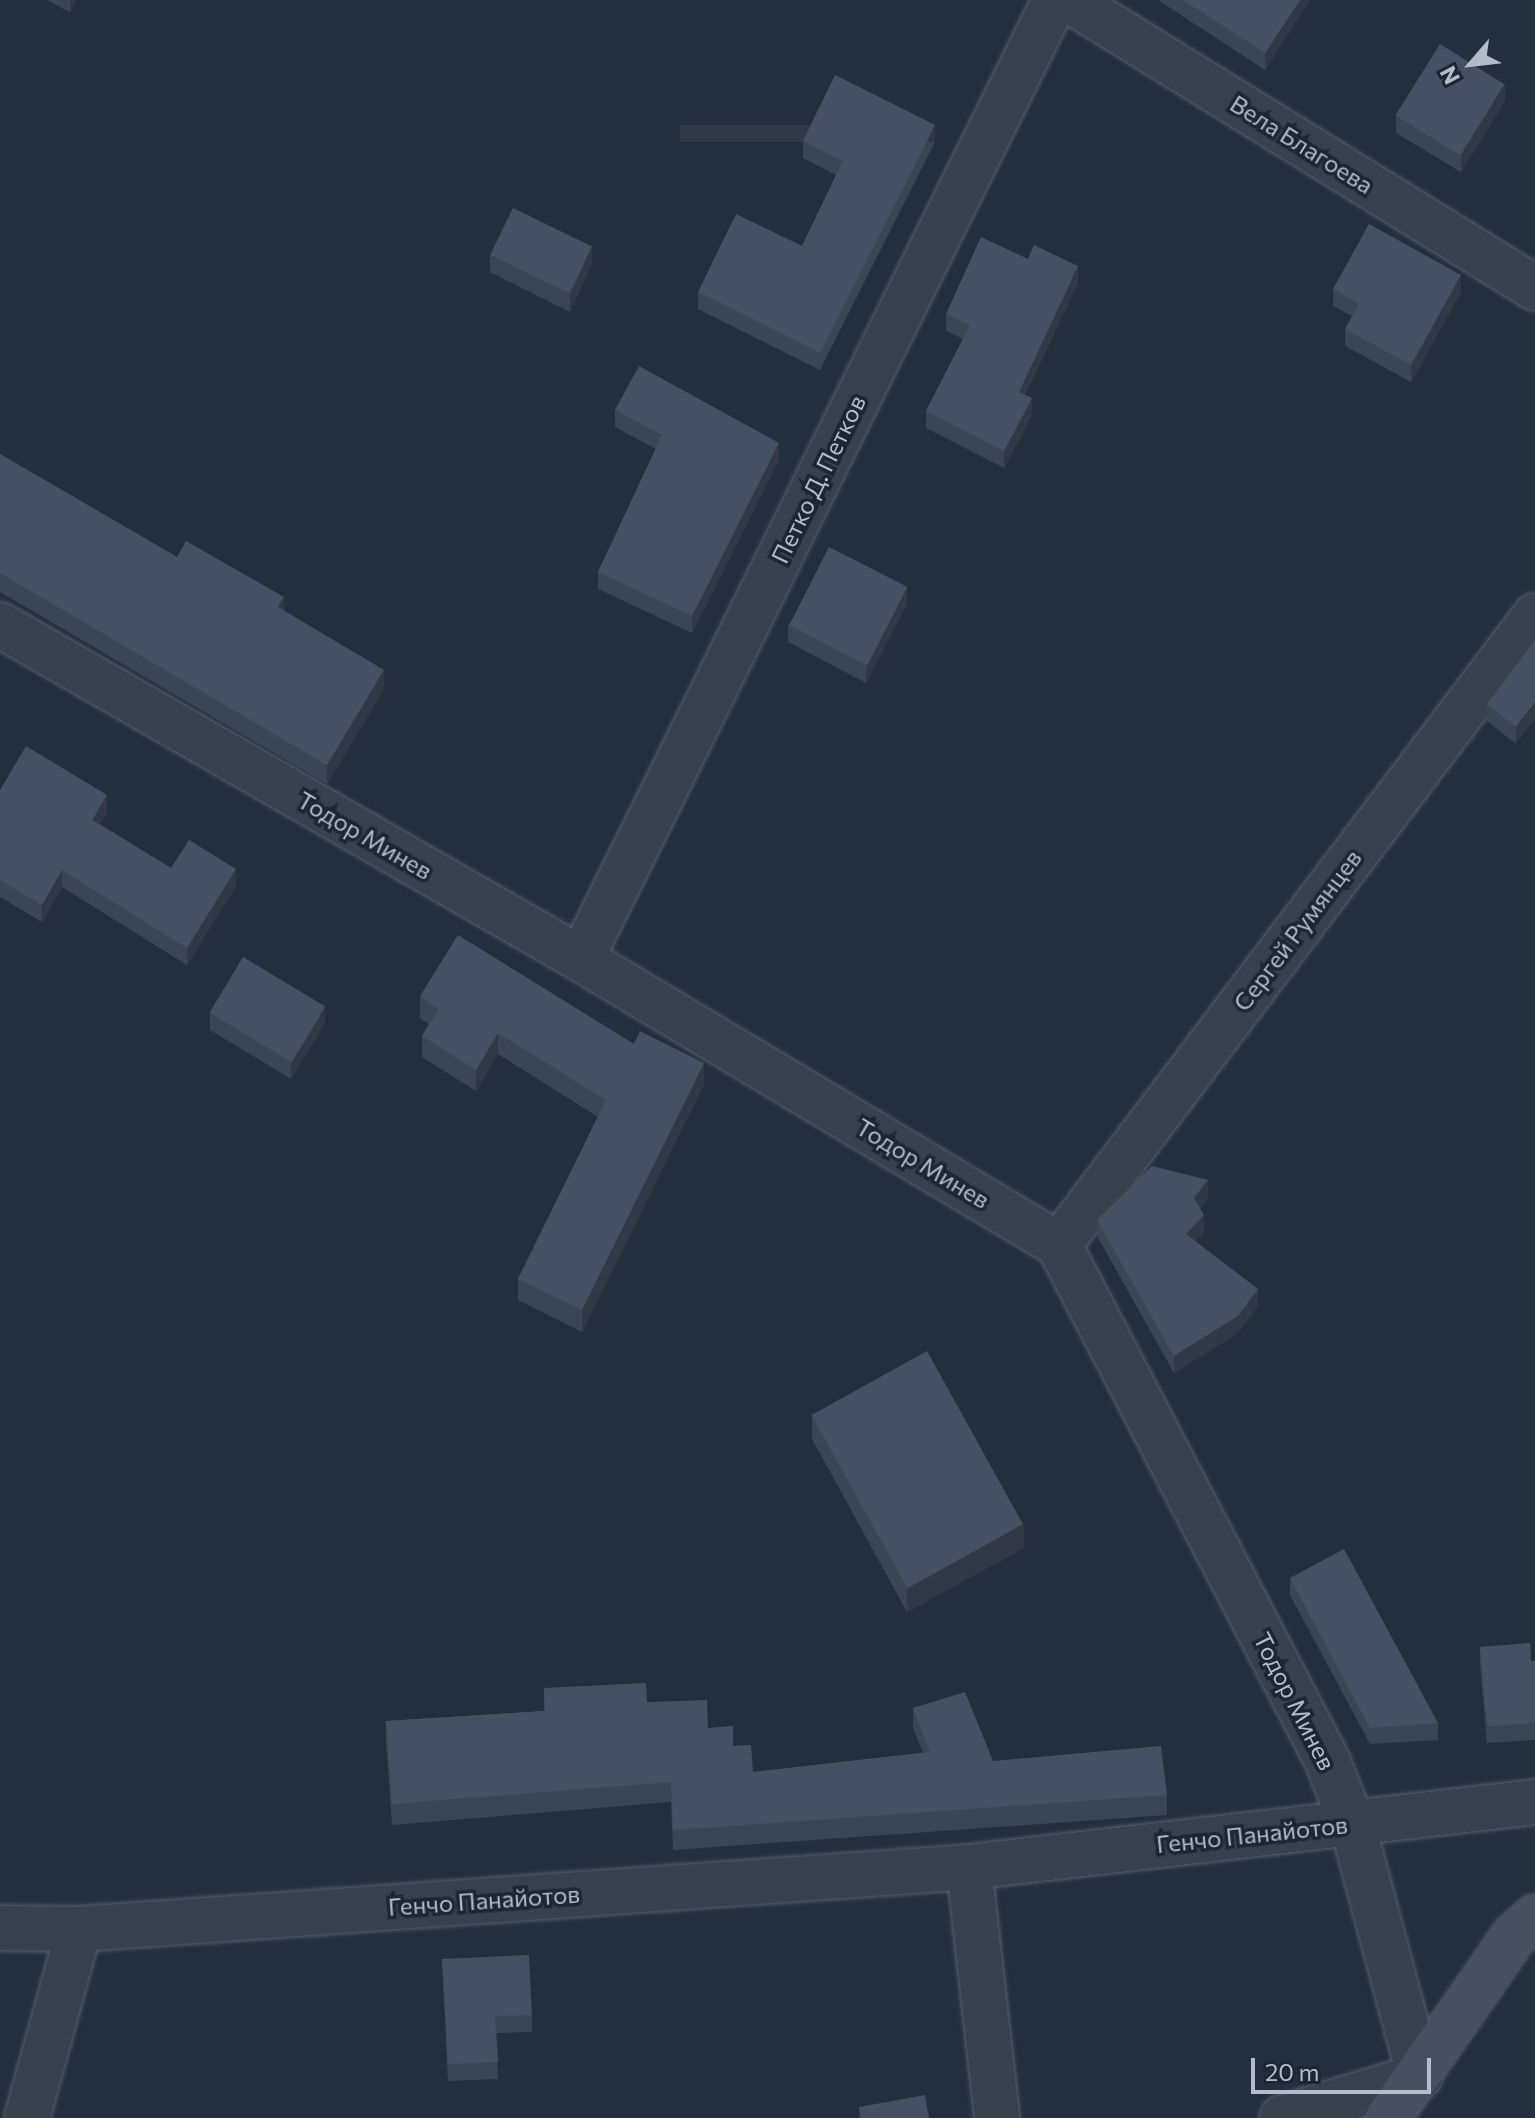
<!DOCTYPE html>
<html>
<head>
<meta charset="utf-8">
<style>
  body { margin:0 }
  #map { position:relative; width:1535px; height:2118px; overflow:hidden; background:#242f3e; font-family:Commissioner,sans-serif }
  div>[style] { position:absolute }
  .roads { filter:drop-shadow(0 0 2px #565f6c) drop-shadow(0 0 2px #565f6c) }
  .street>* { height:44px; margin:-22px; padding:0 22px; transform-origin:22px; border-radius:22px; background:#38414e }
  .secondary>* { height:44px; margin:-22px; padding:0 22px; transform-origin:22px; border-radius:22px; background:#465061 }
  .wall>* { inset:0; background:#3b4654 }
  .shaded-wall>* { inset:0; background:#303945; transform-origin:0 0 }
  .building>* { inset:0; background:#455162; transform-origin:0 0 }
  span { translate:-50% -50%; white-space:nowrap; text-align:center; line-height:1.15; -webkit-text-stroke:7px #1d2633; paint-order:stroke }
  .street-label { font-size:24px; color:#b4bcc9 }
  .north { position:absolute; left:1431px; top:24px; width:80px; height:80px; -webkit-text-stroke:6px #1d2633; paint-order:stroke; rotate:242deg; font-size:22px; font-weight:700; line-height:32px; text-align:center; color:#b4bcc9 }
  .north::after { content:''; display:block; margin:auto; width:28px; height:36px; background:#b4bcc9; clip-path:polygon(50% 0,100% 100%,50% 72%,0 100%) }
  .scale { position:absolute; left:1251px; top:2058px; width:180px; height:36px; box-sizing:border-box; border:4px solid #b4bcc9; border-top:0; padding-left:10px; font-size:24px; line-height:28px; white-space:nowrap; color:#b4bcc9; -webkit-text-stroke:6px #1d2633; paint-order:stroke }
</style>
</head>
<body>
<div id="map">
  <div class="roads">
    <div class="street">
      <div style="left:1069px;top:0;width:548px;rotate:31.72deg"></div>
      <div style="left:0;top:625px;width:670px;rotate:29.89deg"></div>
      <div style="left:581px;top:959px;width:557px;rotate:30.89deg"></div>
      <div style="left:1059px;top:1245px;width:581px;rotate:62.51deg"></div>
      <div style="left:1327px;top:1760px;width:68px;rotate:68.4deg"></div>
      <div style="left:1352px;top:1823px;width:262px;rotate:75deg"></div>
      <div style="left:1420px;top:2076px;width:144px;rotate:163.1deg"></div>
      <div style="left:581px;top:959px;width:1070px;rotate:-63.7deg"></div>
      <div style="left:1059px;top:1245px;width:789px;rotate:-52.88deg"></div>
      <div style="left:969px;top:1867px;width:253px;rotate:83.6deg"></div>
      <div style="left:0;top:1928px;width:79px;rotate:0.7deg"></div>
      <div style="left:79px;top:1929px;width:892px;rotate:-3.98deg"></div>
      <div style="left:969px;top:1867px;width:570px;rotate:-6.55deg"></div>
      <div style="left:27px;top:2118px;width:196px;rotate:-74.6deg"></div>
    </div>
    <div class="secondary">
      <div style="left:1388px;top:2118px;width:221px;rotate:-55.3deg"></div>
      <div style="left:1514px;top:1936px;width:28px;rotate:-42deg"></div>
    </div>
  </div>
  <div class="wall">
    <div style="clip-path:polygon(47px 0,76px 0,70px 12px)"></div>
    <div style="clip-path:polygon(1158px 0,1310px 0,1265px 70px)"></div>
    <div style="clip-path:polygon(1505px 101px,1461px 172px,1396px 133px,1396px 116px)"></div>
    <div style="clip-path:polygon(803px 141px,935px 142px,820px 370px,698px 309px,698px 292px,802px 246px,836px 175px,803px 158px)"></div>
    <div style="clip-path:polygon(490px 255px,592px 264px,570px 312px,490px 272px)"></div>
    <div style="clip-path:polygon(1078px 283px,1025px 395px,1032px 415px,1004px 468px,926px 428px,926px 411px,963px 339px,946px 331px,946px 314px)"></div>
    <div style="clip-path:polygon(1333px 289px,1461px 292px,1411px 382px,1345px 346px,1345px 329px,1352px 316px,1333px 306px)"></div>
    <div style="clip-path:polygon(615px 410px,779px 460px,692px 633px,598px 589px,598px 572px,656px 449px,615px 427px)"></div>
    <div style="clip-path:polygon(0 454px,177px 557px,284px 611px,384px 689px,327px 784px,0 592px)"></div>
    <div style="clip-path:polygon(907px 604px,866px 683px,788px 642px,788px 625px)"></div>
    <div style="clip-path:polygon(1535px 640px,1516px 744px,1487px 721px,1487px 704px)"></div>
    <div style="clip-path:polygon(0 790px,107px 812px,100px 824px,171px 868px,236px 886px,187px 965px,62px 887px,42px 922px,0 897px)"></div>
    <div style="clip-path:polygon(420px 996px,634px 1044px,704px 1084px,582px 1332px,518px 1300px,518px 1279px,598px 1117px,498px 1054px,476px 1091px,422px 1057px,422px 1036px,429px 1024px,420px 1018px)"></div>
    <div style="clip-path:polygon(210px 1013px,325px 1023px,291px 1079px,210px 1030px)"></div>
    <div style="clip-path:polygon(1208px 1197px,1200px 1208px,1204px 1232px,1195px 1241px,1258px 1306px,1238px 1333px,1174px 1373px,1097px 1236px,1097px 1220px)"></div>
    <div style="clip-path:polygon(812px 1415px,1024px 1548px,907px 1612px,812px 1439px)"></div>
    <div style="clip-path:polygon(1290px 1578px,1438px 1723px,1438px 1740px,1370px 1744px,1290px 1595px)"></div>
    <div style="clip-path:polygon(1480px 1647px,1531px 1661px,1535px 1661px,1535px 1740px,1487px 1743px,1480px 1664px)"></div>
    <div style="clip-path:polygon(544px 1688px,647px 1702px,708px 1728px,733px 1746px,753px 1772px,923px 1753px,913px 1728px,913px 1708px,993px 1761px,1167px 1795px,1167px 1815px,673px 1850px,671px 1802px,392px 1825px,386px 1741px,386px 1721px,544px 1711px)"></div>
    <div style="clip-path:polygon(442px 1959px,532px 2015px,532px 2032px,496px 2033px,498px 2079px,448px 2081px)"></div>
  </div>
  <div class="shaded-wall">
    <div style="clip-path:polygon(70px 0,76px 0,70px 12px)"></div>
    <div style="clip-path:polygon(1300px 0,1310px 0,1265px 70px,1265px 53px)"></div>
    <div style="clip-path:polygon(1505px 84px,1505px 101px,1461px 172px,1461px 155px)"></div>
    <div style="left:935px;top:125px;width:17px;height:255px;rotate:90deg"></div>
    <div style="clip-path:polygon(592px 247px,592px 264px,570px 312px,570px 295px)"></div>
    <div style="clip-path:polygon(1078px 266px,1078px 283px,1019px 408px,1019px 392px)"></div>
    <div style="clip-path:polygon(1461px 275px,1461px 292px,1411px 382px,1411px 365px)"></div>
    <div style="clip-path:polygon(1032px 398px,1032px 415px,1004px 468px,1004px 451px)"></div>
    <div style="clip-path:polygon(779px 443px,779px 460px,692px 633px,692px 616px)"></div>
    <div style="clip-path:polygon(907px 587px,907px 604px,866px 683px,866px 666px)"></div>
    <div style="clip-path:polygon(284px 597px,284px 617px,278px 607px)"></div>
    <div style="clip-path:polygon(384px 670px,384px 689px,327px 784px,327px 765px)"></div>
    <div style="clip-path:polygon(1535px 702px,1535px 719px,1516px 744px,1516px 727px)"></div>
    <div style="clip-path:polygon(107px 795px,107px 812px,92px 837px,92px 820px)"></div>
    <div style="clip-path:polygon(236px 869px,236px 886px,187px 965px,187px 948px)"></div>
    <div style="clip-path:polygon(62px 870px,62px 887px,42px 922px,42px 905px)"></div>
    <div style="clip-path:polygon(325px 1006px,325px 1023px,291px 1079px,291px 1062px)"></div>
    <div style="clip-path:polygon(498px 1033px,498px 1054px,476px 1091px,476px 1070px)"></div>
    <div style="clip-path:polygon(704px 1063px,704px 1084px,582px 1332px,582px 1310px)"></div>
    <div style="clip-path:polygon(1208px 1180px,1208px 1197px,1194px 1215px,1194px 1198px)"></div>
    <div style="clip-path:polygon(1204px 1215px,1204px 1232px,1186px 1250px,1186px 1234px)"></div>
    <div style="clip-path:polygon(1258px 1289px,1258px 1306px,1238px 1333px,1174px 1373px,1174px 1356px)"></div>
    <div style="clip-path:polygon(1024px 1524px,1024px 1548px,907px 1612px,907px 1588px)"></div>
  </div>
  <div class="building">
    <div style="clip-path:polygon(1183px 0,1300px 0,1265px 53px)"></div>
    <div style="left:1440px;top:44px;width:76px;height:84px;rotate:32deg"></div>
    <div style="clip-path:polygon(835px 75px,935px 125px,820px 353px,698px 292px,736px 214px,802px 246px,843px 161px,803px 141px)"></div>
    <div style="left:513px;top:208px;width:88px;height:52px;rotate:26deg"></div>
    <div style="clip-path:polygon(1369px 224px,1461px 275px,1411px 365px,1345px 329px,1359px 304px,1333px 289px)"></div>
    <div style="clip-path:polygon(981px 237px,1028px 259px,1034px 245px,1078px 266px,1019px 392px,1032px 398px,1004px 451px,926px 411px,970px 325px,946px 314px)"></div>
    <div style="clip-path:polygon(639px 366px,779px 443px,692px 616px,598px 572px,662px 435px,615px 410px)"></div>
    <div style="clip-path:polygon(0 454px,177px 557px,186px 541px,284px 597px,278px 607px,384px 670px,327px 765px,0 573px)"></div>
    <div style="left:829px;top:547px;width:88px;height:88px;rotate:27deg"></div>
    <div style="clip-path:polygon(1535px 640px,1535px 702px,1516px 727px,1487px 704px)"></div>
    <div style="clip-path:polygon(26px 746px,107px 795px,92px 820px,171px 868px,189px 840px,236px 869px,187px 948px,62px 870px,42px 905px,0 880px,0 790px)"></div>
    <div style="clip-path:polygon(458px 935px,634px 1044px,640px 1031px,704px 1063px,582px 1310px,518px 1279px,606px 1100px,498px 1033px,476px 1070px,422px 1036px,439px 1009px,420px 996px)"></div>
    <div style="left:243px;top:957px;width:96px;height:65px;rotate:31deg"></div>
    <div style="clip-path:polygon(1152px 1166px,1208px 1180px,1194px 1198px,1204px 1215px,1186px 1234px,1258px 1289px,1238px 1316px,1174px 1356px,1097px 1220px)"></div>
    <div style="left:927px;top:1351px;width:198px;height:132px;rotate:61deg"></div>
    <div style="clip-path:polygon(1344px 1549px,1438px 1723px,1370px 1728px,1290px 1578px)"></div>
    <div style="clip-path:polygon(1530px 1643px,1531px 1661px,1535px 1661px,1535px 1723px,1487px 1726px,1480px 1647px)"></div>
    <div style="clip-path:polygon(646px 1683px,647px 1702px,707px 1700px,708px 1728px,733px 1726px,733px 1746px,751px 1745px,753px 1772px,930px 1752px,913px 1708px,965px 1692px,993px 1761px,1161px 1746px,1167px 1795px,673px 1830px,671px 1782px,392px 1804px,386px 1721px,545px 1711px,544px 1688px)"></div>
    <div style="clip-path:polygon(529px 1955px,532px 2015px,495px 2016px,498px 2062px,448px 2064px,442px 1959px)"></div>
    <div style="clip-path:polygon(925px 2095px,929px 2118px,860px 2118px,859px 2107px)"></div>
  </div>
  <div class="street-label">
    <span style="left:1302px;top:144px;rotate:32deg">Вела Благоева</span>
    <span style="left:818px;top:479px;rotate:-64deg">Петко Д. Петков</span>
    <span style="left:365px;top:835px;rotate:30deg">Тодор Минев</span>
    <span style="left:1297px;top:930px;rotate:-53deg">Сергей Румянцев</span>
    <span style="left:923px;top:1163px;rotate:31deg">Тодор Минев</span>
    <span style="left:1295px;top:1701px;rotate:63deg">Тодор Минев</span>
    <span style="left:1252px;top:1834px;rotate:-6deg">Генчо Панайотов</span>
    <span style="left:484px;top:1900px;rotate:-4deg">Генчо Панайотов</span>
  </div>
  <div class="north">N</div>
  <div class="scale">20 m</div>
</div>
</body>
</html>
